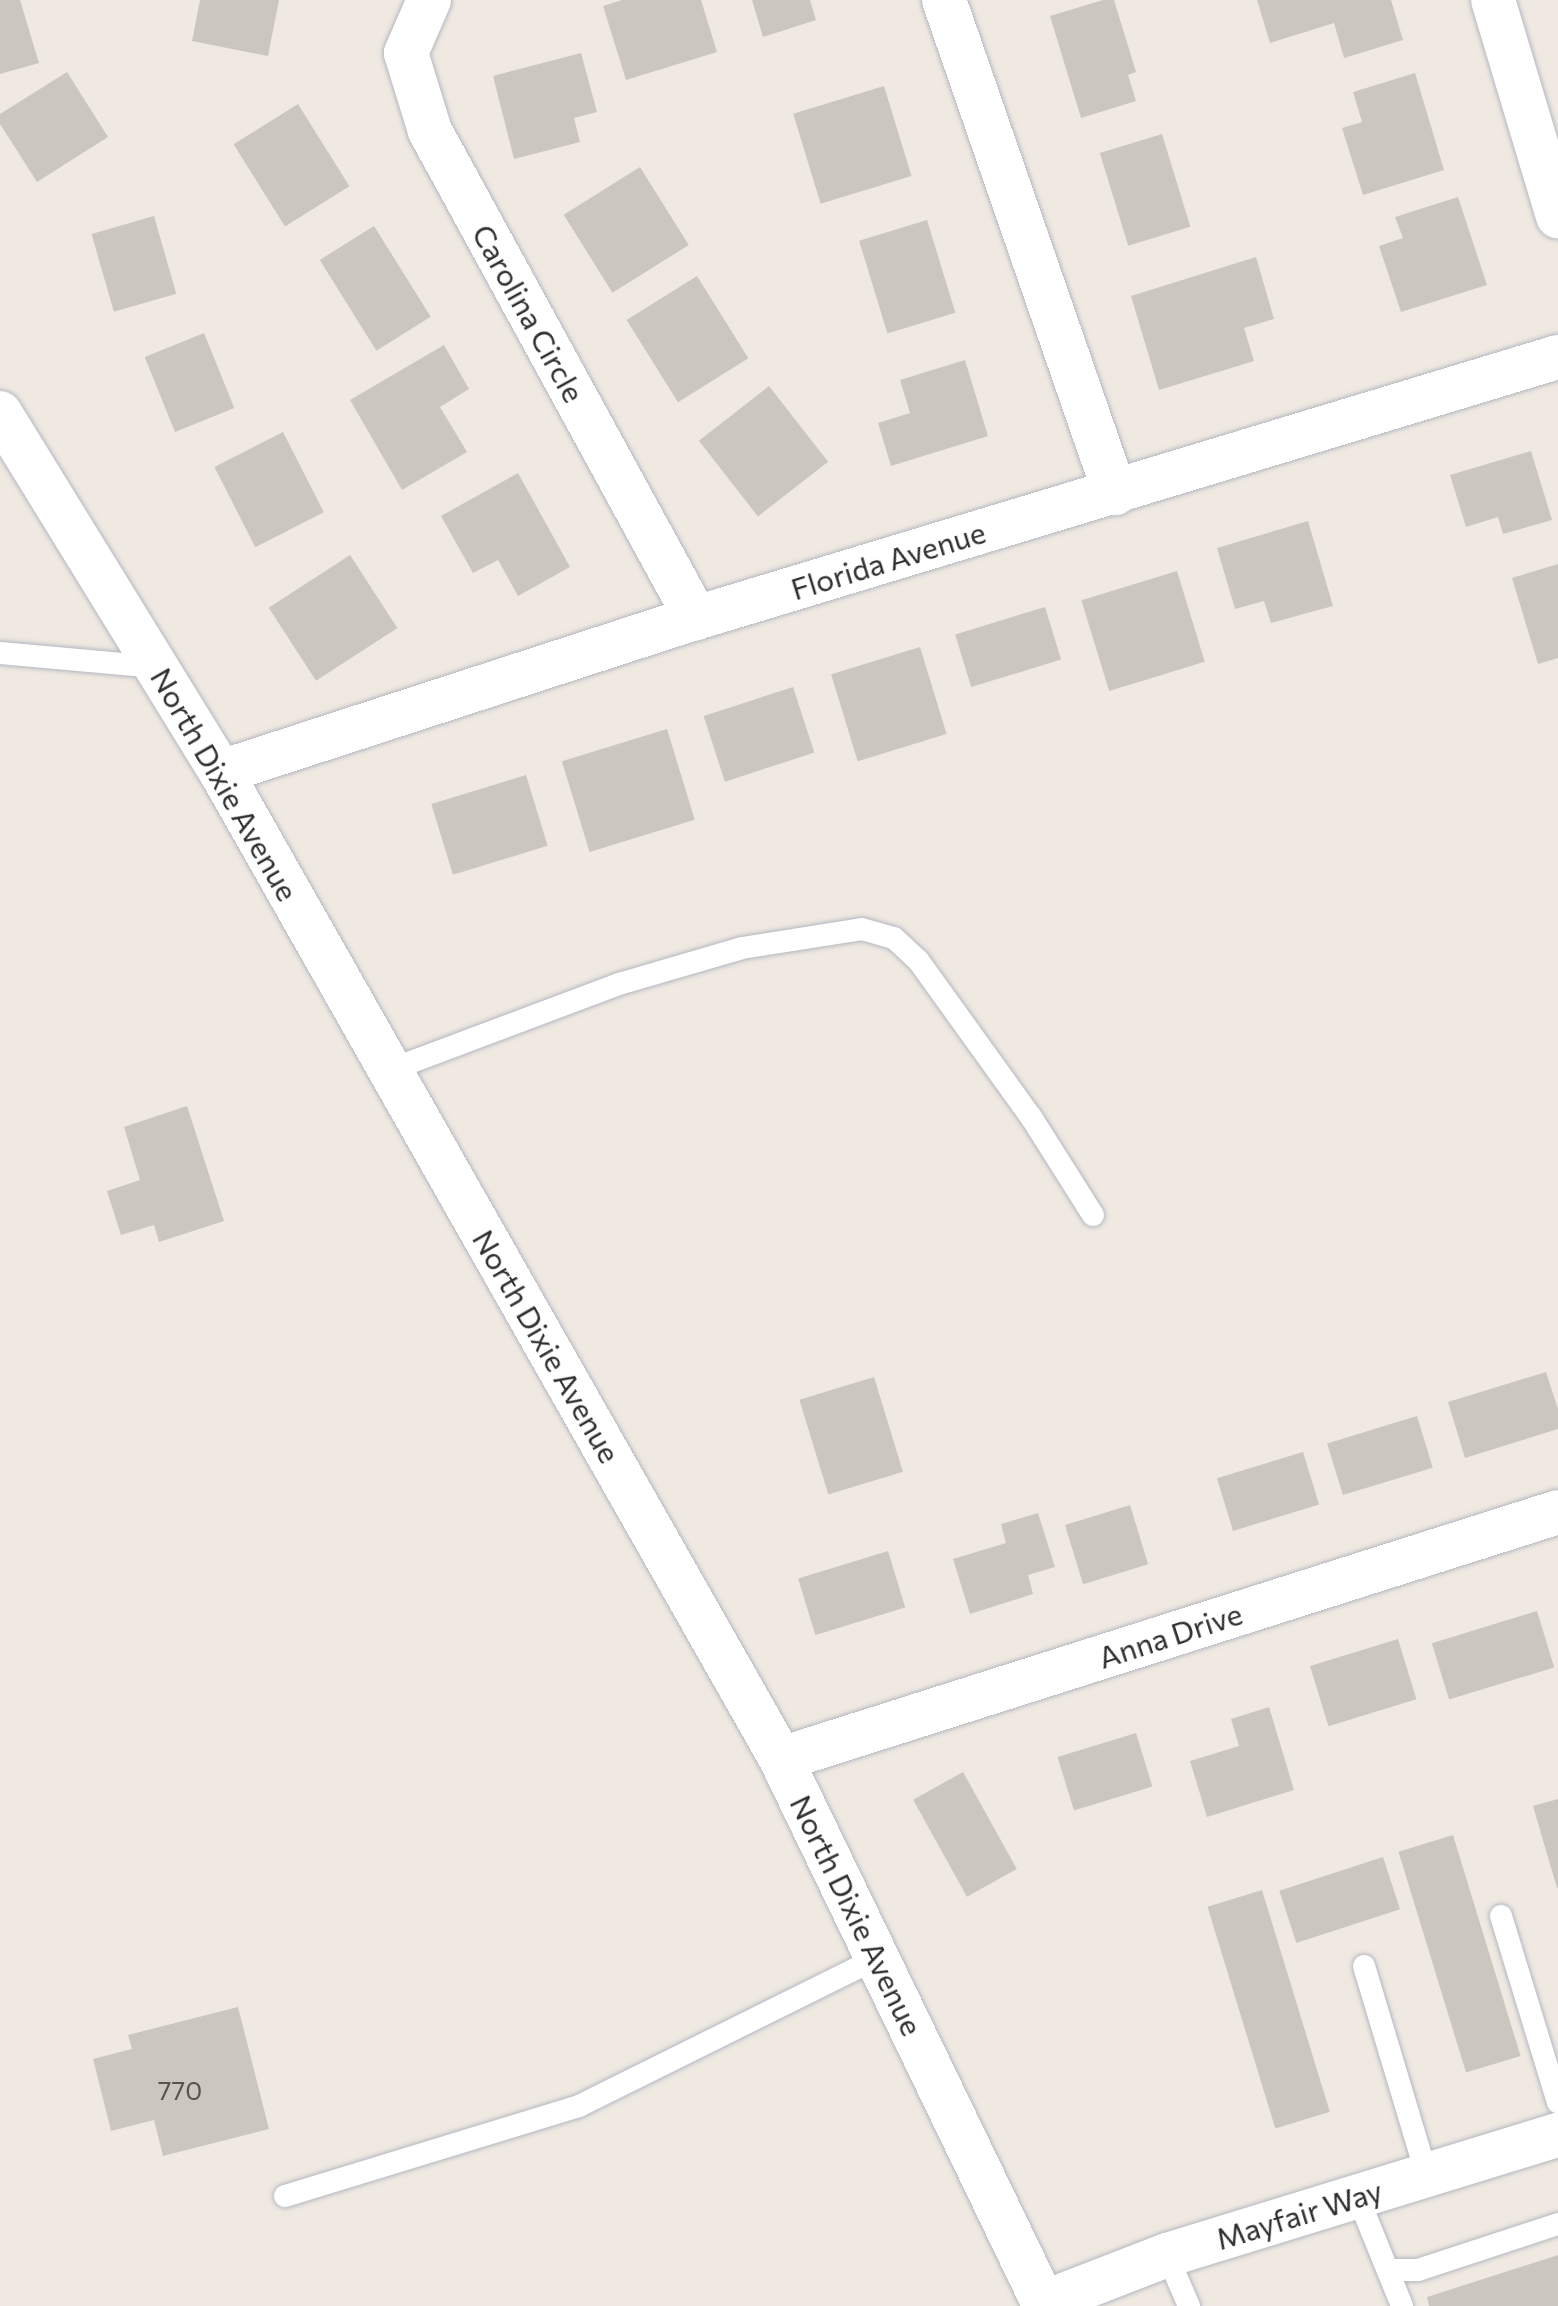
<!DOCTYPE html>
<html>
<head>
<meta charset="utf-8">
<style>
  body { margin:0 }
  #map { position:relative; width:1558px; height:2306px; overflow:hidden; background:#efe9e1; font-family:Commissioner,sans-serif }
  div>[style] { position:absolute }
  .building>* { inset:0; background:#cbc7bf; transform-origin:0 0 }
  .roads { filter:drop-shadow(0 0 2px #b4b7c1) drop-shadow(0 0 2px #b4b7c1) }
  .service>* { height:22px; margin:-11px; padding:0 11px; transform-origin:11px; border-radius:11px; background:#fff }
  .minor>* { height:44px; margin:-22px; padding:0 22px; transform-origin:22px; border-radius:22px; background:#fff }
  .tertiary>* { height:44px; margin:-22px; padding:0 22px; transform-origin:22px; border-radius:22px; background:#fff }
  span { translate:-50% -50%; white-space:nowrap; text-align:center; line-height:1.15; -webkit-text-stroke:6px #fff; paint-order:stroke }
  .number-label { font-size:26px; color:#555452 }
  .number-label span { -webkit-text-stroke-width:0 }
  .street-label { font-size:30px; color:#2e2e2e }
</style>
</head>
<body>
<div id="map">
  <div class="building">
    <div style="clip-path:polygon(0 0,20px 0,39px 63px,0 74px)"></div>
    <div style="clip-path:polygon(200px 0,279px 0,268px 56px,192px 41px)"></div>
    <div style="clip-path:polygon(622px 0,701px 0,717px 52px,626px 80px,603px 6px)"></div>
    <div style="clip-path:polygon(752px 0,810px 0,816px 20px,763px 37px)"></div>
    <div style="clip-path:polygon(1103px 0,1114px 0,1136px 72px,1128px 75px,1136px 101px,1081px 118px,1050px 16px)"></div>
    <div style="clip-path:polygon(1257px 0,1391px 0,1403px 40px,1344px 58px,1334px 23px,1270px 43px)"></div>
    <div style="clip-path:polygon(581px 53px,597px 112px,574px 118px,580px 142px,514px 159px,493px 76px)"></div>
    <div style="clip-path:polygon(67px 72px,108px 137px,37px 182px,0 124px,0 114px)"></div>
    <div style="clip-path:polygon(1415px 73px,1444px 170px,1363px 195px,1342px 128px,1362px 122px,1353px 92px)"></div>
    <div style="left:884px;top:86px;width:94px;height:95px;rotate:73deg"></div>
    <div style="left:298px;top:104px;width:97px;height:76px;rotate:58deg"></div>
    <div style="left:1162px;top:134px;width:97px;height:65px;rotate:73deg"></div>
    <div style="left:640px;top:167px;width:92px;height:90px;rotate:58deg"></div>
    <div style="clip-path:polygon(1458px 197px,1487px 285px,1401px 312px,1379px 246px,1403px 238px,1395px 217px)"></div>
    <div style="left:154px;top:216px;width:81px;height:65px;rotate:74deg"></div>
    <div style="left:927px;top:220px;width:97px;height:71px;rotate:73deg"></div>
    <div style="left:374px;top:226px;width:107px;height:64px;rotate:58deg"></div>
    <div style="clip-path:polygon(1256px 257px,1274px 319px,1244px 328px,1254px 361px,1159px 390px,1131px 296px)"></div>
    <div style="left:697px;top:276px;width:97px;height:83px;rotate:58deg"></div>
    <div style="left:204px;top:333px;width:81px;height:64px;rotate:68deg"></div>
    <div style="clip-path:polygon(444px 345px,469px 389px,440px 407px,467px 452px,402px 490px,350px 400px)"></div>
    <div style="clip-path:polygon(965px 360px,988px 436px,891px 466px,878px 423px,910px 413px,900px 380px)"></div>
    <div style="left:769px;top:386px;width:96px;height:89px;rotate:52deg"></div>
    <div style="left:283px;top:432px;width:90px;height:77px;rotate:63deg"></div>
    <div style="clip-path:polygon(1531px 451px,1552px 520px,1503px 534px,1498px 517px,1466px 527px,1450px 475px)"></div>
    <div style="clip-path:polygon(518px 473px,570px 567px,518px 596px,498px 560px,473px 573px,441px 516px)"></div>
    <div style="clip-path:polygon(1308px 521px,1333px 606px,1271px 623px,1264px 601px,1235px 609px,1217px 548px)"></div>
    <div style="left:350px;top:555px;width:87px;height:97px;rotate:57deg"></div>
    <div style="clip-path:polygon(1558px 564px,1558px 658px,1538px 664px,1512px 578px)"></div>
    <div style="left:1177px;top:571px;width:95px;height:100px;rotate:73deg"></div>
    <div style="left:1045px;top:607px;width:55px;height:94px;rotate:73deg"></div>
    <div style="left:920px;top:647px;width:91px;height:93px;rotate:73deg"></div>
    <div style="left:793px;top:687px;width:69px;height:94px;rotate:72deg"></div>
    <div style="left:667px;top:729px;width:95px;height:110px;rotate:73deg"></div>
    <div style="left:526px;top:775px;width:74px;height:99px;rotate:73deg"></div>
    <div style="clip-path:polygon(187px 1106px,224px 1221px,159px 1242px,154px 1225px,121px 1235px,107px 1191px,140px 1180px,124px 1127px)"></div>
    <div style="clip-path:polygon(1546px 1372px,1558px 1409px,1558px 1429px,1465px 1458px,1448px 1402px)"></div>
    <div style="left:874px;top:1377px;width:99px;height:78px;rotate:73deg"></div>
    <div style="left:1417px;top:1416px;width:54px;height:94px;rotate:73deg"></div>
    <div style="left:1303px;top:1452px;width:55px;height:90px;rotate:73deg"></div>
    <div style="left:1130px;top:1505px;width:62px;height:68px;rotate:73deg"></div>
    <div style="clip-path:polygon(1038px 1513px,1055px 1567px,1028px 1575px,1033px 1594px,970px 1614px,953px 1559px,1006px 1543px,1001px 1524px)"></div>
    <div style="left:888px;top:1551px;width:59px;height:94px;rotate:73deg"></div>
    <div style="left:1537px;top:1611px;width:59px;height:110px;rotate:73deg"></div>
    <div style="left:1398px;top:1639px;width:63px;height:92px;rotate:73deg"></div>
    <div style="clip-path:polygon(1269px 1707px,1294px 1790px,1207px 1817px,1190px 1761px,1239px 1746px,1231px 1719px)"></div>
    <div style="left:1136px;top:1733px;width:56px;height:82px;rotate:73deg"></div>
    <div style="left:963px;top:1772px;width:111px;height:57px;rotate:61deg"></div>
    <div style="clip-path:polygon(1558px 1799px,1558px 1888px,1557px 1888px,1533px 1806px)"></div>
    <div style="left:1453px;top:1835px;width:231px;height:57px;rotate:73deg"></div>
    <div style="left:1383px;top:1857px;width:55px;height:109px;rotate:72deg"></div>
    <div style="left:1262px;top:1890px;width:232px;height:57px;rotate:73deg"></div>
    <div style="clip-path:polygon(238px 2007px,269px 2129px,163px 2156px,154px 2120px,111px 2131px,93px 2059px,132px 2049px,128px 2035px)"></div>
    <div style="clip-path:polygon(1558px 2255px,1558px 2306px,1429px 2306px,1427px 2297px)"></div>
  </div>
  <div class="roads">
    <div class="service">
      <div style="left:0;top:653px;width:157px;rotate:5.1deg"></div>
      <div style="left:390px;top:1070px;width:245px;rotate:-20.6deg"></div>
      <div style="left:619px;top:984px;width:128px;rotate:-16.3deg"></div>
      <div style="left:742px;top:948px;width:121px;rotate:-9deg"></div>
      <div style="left:862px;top:929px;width:33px;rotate:16deg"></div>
      <div style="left:894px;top:938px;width:33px;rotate:43deg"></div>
      <div style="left:918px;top:960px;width:193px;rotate:54.3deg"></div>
      <div style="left:1031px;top:1117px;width:116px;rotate:57.7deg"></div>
      <div style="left:1501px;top:1916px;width:195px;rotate:73deg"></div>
      <div style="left:1364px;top:1966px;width:219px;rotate:73.3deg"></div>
      <div style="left:1357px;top:2195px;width:120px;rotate:67.9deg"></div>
      <div style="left:285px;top:2196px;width:307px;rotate:-17deg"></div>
      <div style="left:579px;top:2106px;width:333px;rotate:-26.4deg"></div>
      <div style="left:1167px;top:2255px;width:56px;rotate:66.7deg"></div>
      <div style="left:1390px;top:2270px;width:28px"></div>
      <div style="left:1418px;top:2270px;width:147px;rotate:-18.2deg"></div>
    </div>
    <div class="minor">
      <div style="left:429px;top:0;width:58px;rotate:113.5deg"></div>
      <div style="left:406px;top:53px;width:82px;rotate:72.9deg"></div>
      <div style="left:430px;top:131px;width:555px;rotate:61.36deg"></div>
      <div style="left:944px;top:0;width:522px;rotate:70.87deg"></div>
      <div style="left:1493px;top:0;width:226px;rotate:73.3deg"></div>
      <div style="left:221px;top:772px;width:499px;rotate:-18deg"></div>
      <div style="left:696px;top:618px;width:901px;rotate:-16.85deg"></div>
      <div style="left:781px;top:1759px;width:815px;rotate:-17.63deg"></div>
      <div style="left:1043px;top:2303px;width:133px;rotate:-21.2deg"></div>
      <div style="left:1167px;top:2255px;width:409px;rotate:-17.1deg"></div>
    </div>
    <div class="tertiary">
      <div style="left:0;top:413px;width:422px;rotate:58.4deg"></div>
      <div style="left:221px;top:772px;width:1135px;rotate:60.43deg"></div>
      <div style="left:781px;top:1759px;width:607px;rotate:64.24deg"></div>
    </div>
  </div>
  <div class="number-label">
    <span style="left:180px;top:2090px">770</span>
  </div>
  <div class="street-label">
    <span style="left:529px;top:313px;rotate:61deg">Carolina Circle</span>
    <span style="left:888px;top:560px;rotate:-17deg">Florida Avenue</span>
    <span style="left:225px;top:784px;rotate:60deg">North Dixie Avenue</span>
    <span style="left:547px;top:1346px;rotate:60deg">North Dixie Avenue</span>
    <span style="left:1170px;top:1635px;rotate:-18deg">Anna Drive</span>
    <span style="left:857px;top:1915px;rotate:64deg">North Dixie Avenue</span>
    <span style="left:1299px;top:2214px;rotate:-17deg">Mayfair Way</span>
  </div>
</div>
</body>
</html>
